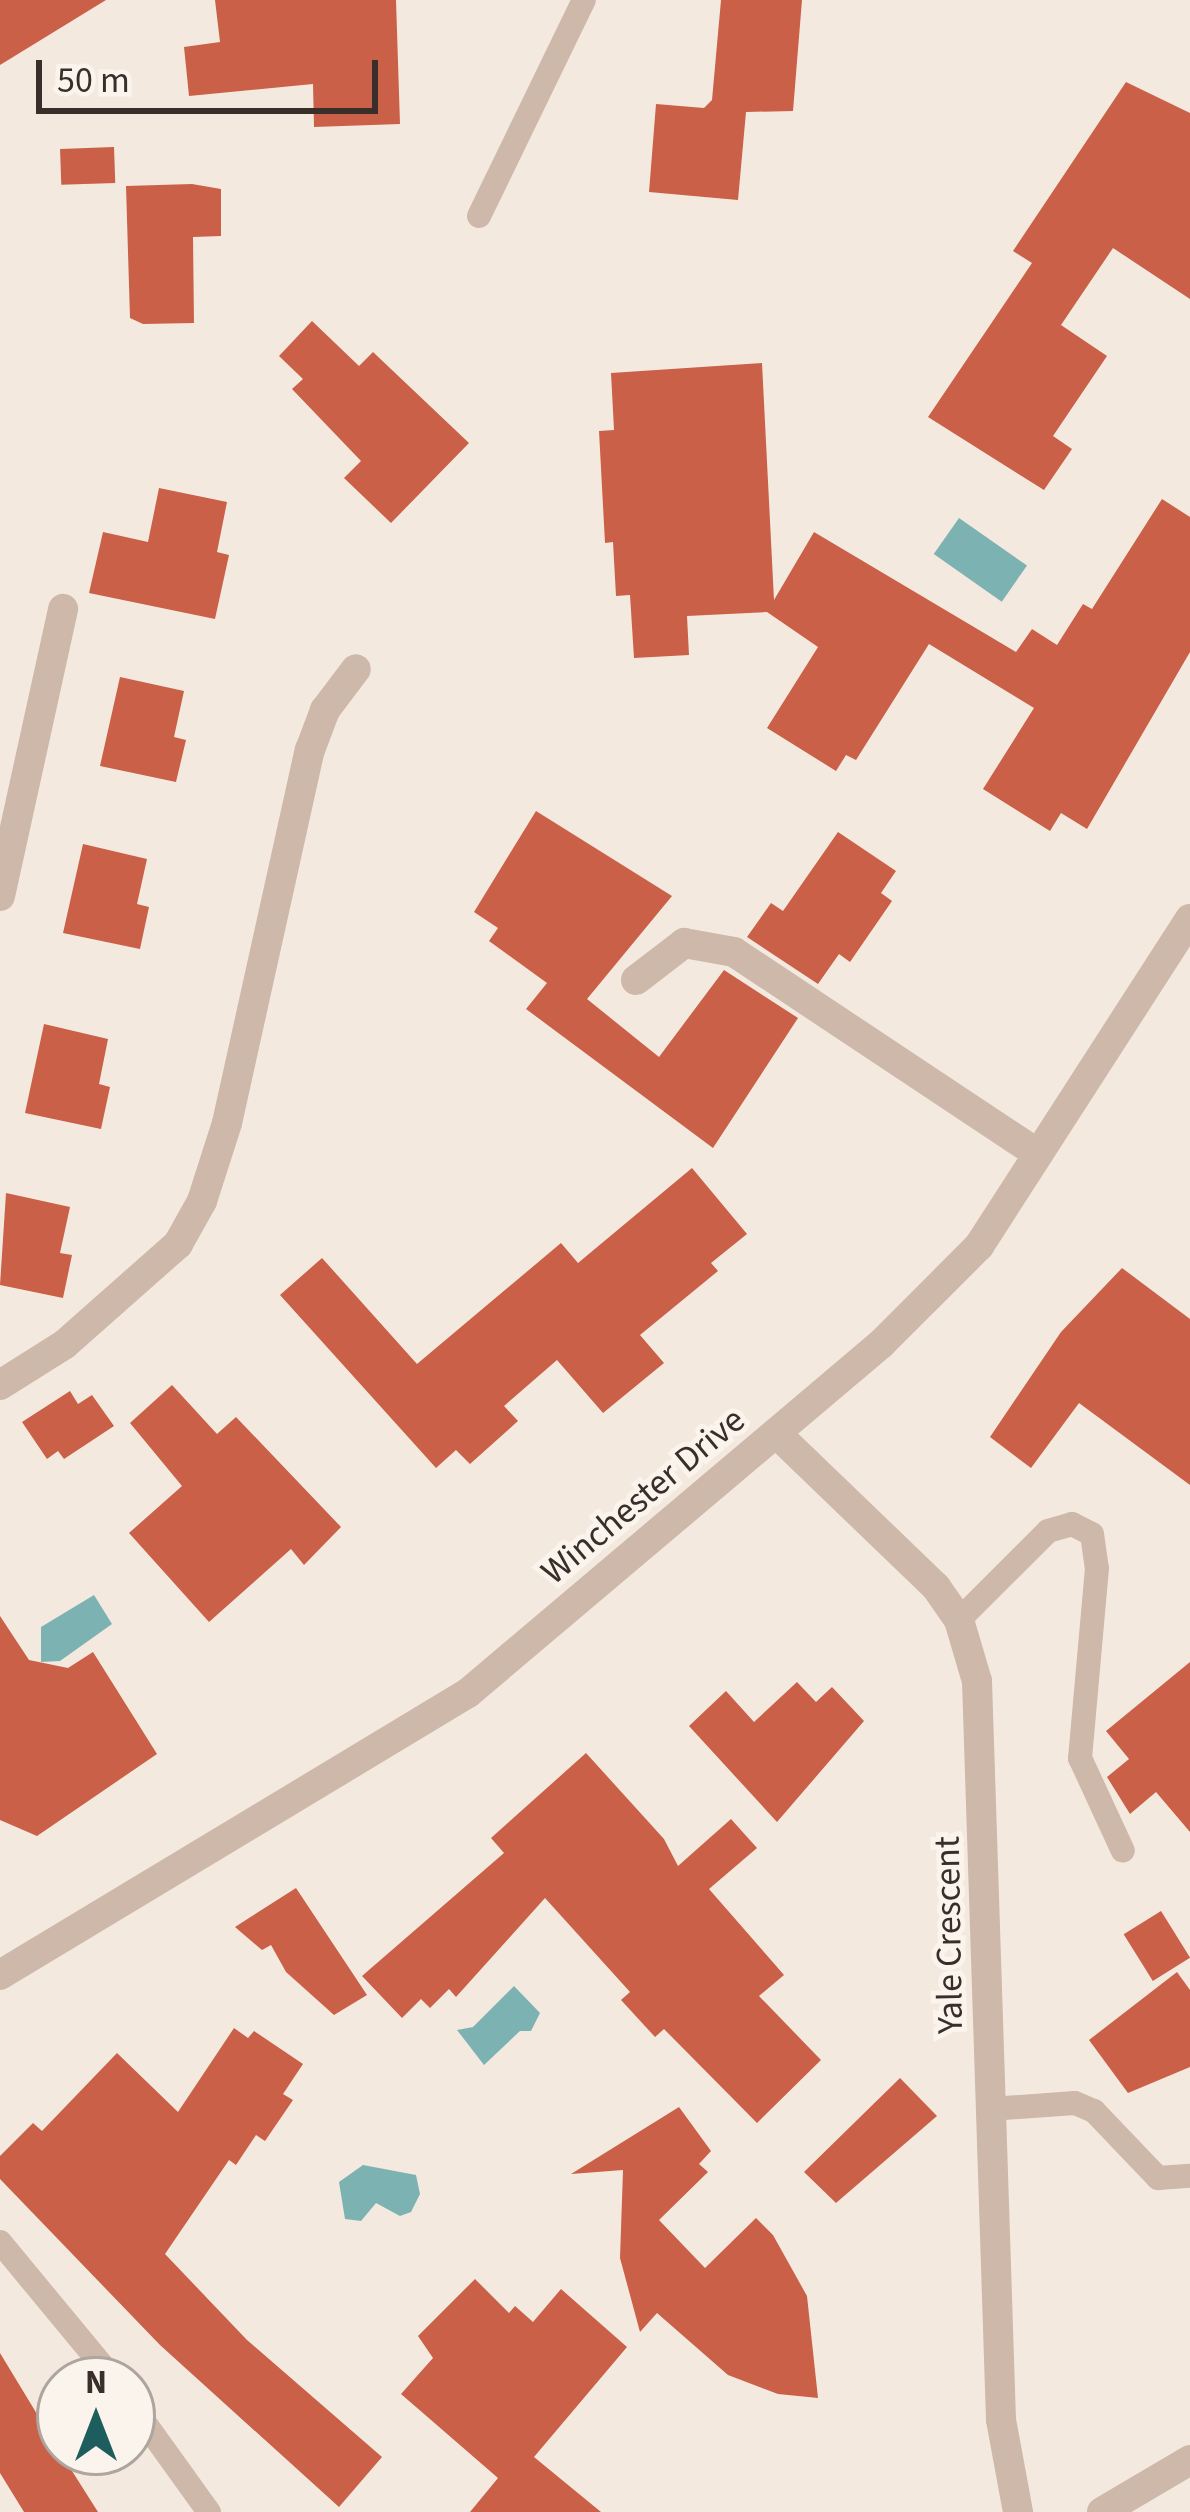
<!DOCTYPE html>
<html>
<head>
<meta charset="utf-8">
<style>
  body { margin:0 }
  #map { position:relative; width:1190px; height:2512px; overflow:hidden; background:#f4e9df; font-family:"Source Sans 3",sans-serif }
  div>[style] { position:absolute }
  .water>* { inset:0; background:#7db2b2; transform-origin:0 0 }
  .building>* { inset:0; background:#ca6047; transform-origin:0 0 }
  .service>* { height:24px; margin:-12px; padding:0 12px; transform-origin:12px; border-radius:12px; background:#cdb8aa }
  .minor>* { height:30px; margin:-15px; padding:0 15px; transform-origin:15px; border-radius:15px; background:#cdb8aa }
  span { translate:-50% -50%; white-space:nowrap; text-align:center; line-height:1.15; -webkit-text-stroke:10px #fbf4ec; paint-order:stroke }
  .street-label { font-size:36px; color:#3a2e2a }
  .north { position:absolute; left:36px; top:2356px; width:120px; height:120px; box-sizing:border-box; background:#fbf4ec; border:3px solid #aea59e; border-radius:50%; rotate:0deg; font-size:33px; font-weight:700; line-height:48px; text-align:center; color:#3a2e2a }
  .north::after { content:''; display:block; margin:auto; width:42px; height:54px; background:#1d5d5e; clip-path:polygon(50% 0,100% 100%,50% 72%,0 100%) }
  .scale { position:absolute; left:36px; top:60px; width:342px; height:54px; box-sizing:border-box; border:6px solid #3a2e2a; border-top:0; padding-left:15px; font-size:36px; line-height:42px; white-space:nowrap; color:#3a2e2a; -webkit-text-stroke:9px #fbf4ec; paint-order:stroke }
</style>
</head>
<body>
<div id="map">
  <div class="water">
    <div style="left:959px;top:518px;width:83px;height:44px;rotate:35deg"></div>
    <div style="clip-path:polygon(94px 1595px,112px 1624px,60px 1661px,41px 1662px,41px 1627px)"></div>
    <div style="clip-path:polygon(514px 1986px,540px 2013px,531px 2031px,520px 2031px,484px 2065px,457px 2030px,473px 2027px)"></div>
    <div style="clip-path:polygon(363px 2165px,416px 2175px,420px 2194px,411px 2212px,400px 2216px,376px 2203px,361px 2221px,345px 2219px,339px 2182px)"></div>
  </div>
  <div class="building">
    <div style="clip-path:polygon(0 0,106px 0,0 65px)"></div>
    <div style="clip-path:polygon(215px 0,396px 0,400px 124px,314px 127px,313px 84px,189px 96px,184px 47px,220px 42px)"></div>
    <div style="clip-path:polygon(721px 0,802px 0,793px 111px,746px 112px,738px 200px,649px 192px,656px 104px,704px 108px,712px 100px)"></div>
    <div style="clip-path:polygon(1126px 82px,1190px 113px,1190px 299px,1113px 248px,1061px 325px,1107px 356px,1053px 436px,1072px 449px,1044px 490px,928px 417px,1032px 263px,1013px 251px)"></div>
    <div style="left:114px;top:147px;width:36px;height:54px;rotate:88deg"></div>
    <div style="clip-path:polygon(192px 184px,221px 189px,221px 236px,193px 237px,194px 323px,143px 324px,130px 318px,126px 186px)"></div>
    <div style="clip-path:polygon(312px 321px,359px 366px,373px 352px,469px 443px,391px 523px,344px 478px,361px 461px,292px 389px,303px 379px,279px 356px)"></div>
    <div style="clip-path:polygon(762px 363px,774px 600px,814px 532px,1016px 652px,1032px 629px,1057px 645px,1083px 604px,1092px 609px,1162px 499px,1190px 517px,1190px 652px,1087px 829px,1061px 813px,1050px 831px,983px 789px,1034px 708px,929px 644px,856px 760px,846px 755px,836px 771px,767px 728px,818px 647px,767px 612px,687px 616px,689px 655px,634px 658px,630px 595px,616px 596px,613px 542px,605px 543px,599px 431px,614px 430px,611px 373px)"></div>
    <div style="clip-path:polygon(159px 488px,227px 502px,217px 552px,229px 555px,215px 619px,89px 593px,103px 532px,148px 542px)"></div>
    <div style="clip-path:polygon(120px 677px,184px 691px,174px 737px,186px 740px,176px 782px,100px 766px)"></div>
    <div style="clip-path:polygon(536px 811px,672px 896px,587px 999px,659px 1057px,724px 970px,798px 1018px,713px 1148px,526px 1009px,547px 983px,489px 941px,498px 928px,474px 912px)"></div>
    <div style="clip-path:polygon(838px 832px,896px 871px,881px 893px,892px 901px,850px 962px,839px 954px,818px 984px,747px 937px,771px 903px,783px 911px)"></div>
    <div style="clip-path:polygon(83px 844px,147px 859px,137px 904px,149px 907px,140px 949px,63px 933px)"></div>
    <div style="clip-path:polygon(44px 1024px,108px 1039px,99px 1084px,110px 1087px,101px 1129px,25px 1113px)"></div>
    <div style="clip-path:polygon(692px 1168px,747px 1234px,711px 1263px,718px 1271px,640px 1335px,664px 1363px,603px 1413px,557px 1360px,504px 1406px,518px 1421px,470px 1464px,456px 1450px,436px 1468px,280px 1295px,322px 1258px,417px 1364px,561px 1243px,578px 1263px)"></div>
    <div style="clip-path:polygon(6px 1193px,70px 1207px,60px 1253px,72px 1255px,63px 1298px,0 1285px)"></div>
    <div style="clip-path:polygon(1122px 1268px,1190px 1319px,1190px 1485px,1079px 1403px,1031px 1468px,990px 1437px,1061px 1332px)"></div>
    <div style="clip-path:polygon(172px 1385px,217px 1434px,236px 1417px,341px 1527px,304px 1565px,291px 1549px,209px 1622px,129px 1533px,182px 1486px,130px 1423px)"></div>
    <div style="clip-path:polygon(70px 1391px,78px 1404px,92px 1395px,114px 1426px,64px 1459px,58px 1451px,47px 1459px,22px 1422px)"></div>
    <div style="clip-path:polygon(0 1616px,29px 1660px,68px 1668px,93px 1652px,157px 1754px,37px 1836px,0 1820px)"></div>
    <div style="clip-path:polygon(1190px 1662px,1190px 1832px,1156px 1792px,1130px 1814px,1107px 1777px,1129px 1759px,1106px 1731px)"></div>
    <div style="clip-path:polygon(797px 1682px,816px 1702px,832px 1687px,864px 1721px,777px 1822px,689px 1726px,726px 1691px,754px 1722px)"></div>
    <div style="clip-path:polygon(586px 1753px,664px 1839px,678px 1866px,731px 1819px,757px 1848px,709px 1889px,784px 1975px,759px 1996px,821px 2060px,757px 2123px,664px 2029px,655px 2037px,621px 2000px,630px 1992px,545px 1898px,456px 1997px,449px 1989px,430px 2008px,421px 1999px,402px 2018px,362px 1976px,504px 1853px,491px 1838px)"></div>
    <div style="clip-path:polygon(296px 1888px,367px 1995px,334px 2015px,286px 1972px,271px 1945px,262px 1950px,235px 1927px)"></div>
    <div style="left:1161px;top:1911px;width:55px;height:44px;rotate:58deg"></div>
    <div style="clip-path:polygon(1177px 1972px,1190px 1990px,1190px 2067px,1128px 2093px,1089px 2040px)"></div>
    <div style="clip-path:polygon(234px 2028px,248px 2038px,254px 2031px,303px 2064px,283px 2094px,293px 2100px,265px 2141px,256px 2135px,236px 2165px,229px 2160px,165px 2254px,247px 2340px,382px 2457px,339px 2507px,160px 2345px,0 2179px,0 2156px,33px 2123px,42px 2131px,117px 2053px,178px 2112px)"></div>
    <div style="clip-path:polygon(900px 2078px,937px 2116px,836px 2203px,804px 2172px)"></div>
    <div style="clip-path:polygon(679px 2107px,711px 2151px,699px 2164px,708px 2172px,659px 2220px,705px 2268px,756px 2218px,773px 2235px,807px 2296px,818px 2398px,778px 2394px,728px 2375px,657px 2313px,640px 2332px,620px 2258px,623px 2170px,571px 2174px)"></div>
    <div style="clip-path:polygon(475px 2279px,509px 2313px,515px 2306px,533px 2322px,561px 2289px,627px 2347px,534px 2457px,601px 2512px,470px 2512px,498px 2478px,401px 2394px,433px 2358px,418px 2336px)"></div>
    <div style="clip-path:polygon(0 2353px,60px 2452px,98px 2512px,24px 2512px,0 2473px)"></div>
  </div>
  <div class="service">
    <div style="left:479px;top:216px;width:240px;rotate:-64.1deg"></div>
    <div style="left:959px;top:1620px;width:126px;rotate:-45deg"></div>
    <div style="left:1048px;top:1531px;width:25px;rotate:-16deg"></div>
    <div style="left:1072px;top:1524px;width:22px;rotate:27deg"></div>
    <div style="left:1092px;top:1534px;width:34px;rotate:82deg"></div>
    <div style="left:1097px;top:1568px;width:191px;rotate:95.1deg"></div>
    <div style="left:1080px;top:1758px;width:102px;rotate:65.2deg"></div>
    <div style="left:990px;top:2109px;width:85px;rotate:-4deg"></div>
    <div style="left:1075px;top:2103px;width:21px;rotate:23deg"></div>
    <div style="left:1094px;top:2111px;width:93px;rotate:46.3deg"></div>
    <div style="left:1158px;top:2178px;width:32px;rotate:-4deg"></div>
    <div style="left:0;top:2242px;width:179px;rotate:50.4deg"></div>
    <div style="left:132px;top:2405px;width:132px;rotate:54.3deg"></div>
  </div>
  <div class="minor">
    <div style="left:0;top:896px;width:294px;rotate:-77.6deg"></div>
    <div style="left:636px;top:980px;width:61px;rotate:-37.6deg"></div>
    <div style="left:684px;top:943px;width:51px;rotate:10.2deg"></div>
    <div style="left:734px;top:952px;width:365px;rotate:33.6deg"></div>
    <div style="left:0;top:1385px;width:77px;rotate:-32.2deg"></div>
    <div style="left:65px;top:1344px;width:151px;rotate:-41.5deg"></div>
    <div style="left:178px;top:1244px;width:49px;rotate:-60.8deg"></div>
    <div style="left:202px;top:1201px;width:82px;rotate:-72.2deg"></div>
    <div style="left:227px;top:1123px;width:382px;rotate:-77.5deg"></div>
    <div style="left:310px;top:750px;width:43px;rotate:-69.4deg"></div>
    <div style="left:325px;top:710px;width:51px;rotate:-52.9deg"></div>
    <div style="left:777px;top:1434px;width:221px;rotate:43.9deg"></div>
    <div style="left:936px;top:1587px;width:40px;rotate:55.1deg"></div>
    <div style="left:959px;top:1620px;width:64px;rotate:73.6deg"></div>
    <div style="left:977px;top:1681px;width:739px;rotate:88.14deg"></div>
    <div style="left:1001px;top:2420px;width:94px;rotate:79.5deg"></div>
    <div style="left:0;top:1975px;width:546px;rotate:-31.07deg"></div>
    <div style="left:468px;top:1693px;width:541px;rotate:-40.2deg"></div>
    <div style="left:881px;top:1344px;width:139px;rotate:-45deg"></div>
    <div style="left:979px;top:1246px;width:389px;rotate:-57.2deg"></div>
    <div style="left:1102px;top:2512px;width:102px;rotate:-30.6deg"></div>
  </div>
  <div class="street-label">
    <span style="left:643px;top:1496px;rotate:-40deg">Winchester Drive</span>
    <span style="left:949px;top:1935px;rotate:-91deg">Yale Crescent</span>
  </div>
  <div class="north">N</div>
  <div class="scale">50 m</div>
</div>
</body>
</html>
